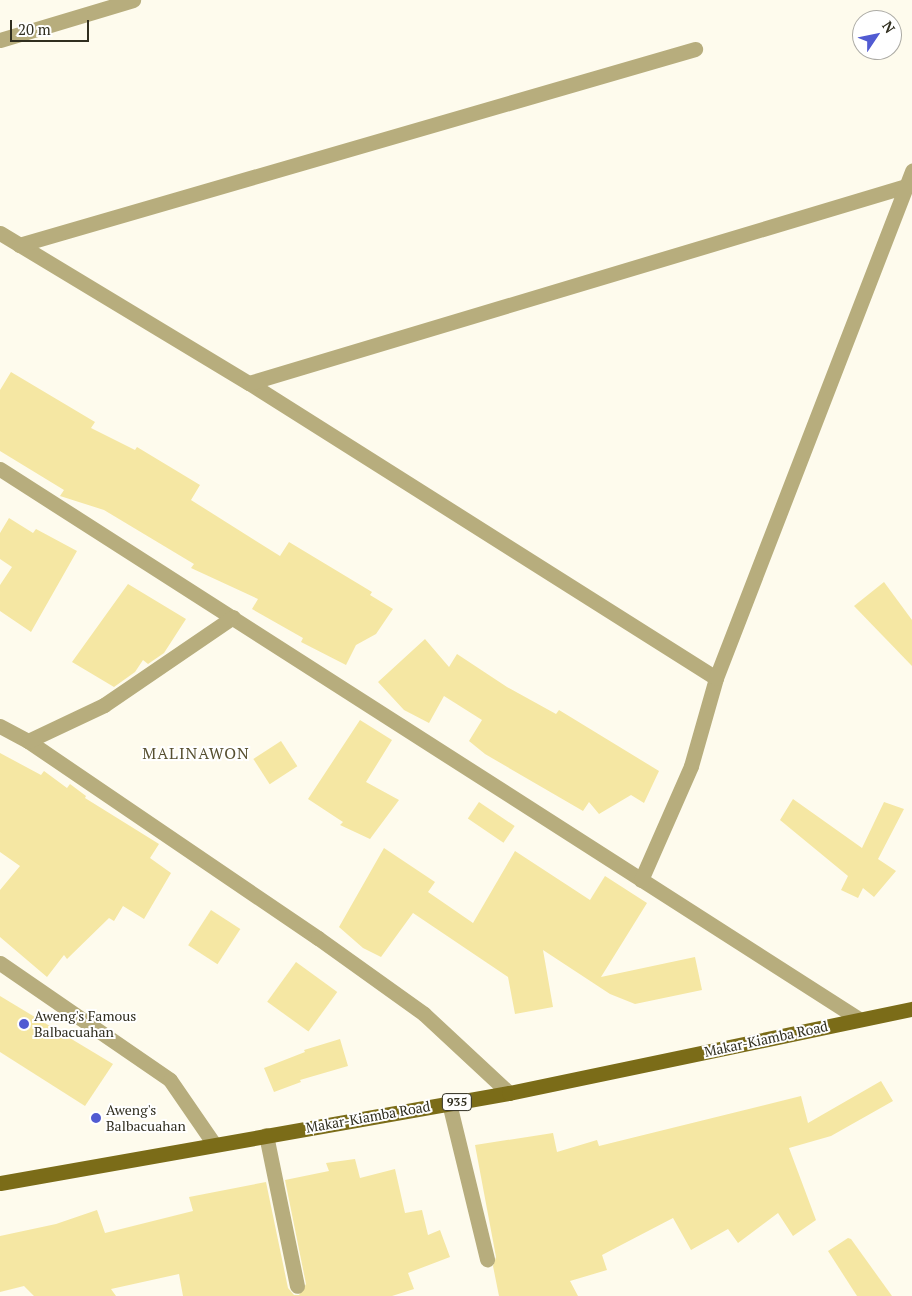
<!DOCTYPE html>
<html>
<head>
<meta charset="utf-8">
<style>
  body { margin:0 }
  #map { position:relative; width:912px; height:1296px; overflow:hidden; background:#fefbed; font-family:"PT Serif",serif }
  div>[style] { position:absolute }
  .building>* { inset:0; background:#f5e7a3; transform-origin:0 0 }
  .street>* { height:15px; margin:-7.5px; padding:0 7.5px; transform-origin:7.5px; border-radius:7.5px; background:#b7ad7d }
  .primary>* { height:15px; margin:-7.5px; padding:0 7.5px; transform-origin:7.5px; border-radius:7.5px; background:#7b6c18 }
  .dots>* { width:14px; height:14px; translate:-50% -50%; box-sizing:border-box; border:2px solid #fff; border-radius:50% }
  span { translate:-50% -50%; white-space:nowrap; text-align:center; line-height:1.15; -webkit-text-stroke:4px #fff; paint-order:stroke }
  .shield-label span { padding:1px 4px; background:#fff; border:1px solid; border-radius:4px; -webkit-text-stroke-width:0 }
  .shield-label { font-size:12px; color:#302e1f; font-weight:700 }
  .poi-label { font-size:14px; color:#302e1f }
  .left { translate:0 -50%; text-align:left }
  .street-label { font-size:14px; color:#302e1f }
  .quarter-label { font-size:16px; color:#564f2f; letter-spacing:1px }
  .north { position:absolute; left:852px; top:10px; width:50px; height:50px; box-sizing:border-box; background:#fff; border:1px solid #acaba5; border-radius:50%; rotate:56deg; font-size:14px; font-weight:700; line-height:20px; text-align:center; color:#302e1f }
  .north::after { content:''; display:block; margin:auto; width:18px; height:22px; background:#515bd2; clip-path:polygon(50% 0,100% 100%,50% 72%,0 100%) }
  .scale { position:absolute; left:10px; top:20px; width:79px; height:22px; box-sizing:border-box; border:2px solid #302e1f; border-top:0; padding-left:6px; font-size:15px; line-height:18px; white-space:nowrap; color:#302e1f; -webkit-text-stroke:4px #fff; paint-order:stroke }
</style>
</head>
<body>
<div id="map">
  <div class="building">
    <div style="clip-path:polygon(11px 372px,95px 422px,91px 428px,135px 450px,137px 447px,200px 485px,191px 500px,280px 556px,289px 542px,372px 592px,370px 595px,393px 609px,376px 634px,356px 645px,346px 665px,301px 642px,303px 638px,252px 609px,258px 599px,191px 568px,194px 564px,104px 510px,60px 496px,64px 490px,0 451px,0 390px)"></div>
    <div style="clip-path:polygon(9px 518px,33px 533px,36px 529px,77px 551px,31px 632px,0 611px,0 585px,12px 567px,0 559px,0 533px)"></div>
    <div style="clip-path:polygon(884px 582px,912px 620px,912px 666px,854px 606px)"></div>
    <div style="clip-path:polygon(128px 584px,186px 619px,164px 653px,148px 664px,143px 660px,135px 672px,114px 687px,72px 662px)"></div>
    <div style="clip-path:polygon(425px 639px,449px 667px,457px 654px,507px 687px,556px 714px,559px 710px,659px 771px,644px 803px,631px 795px,599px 814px,589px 802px,583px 811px,485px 754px,469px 741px,482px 720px,444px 696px,429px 723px,404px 710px,378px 682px)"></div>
    <div style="clip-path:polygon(360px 720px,392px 740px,366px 782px,399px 800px,370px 839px,340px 825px,343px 822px,308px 799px)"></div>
    <div style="left:281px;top:741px;width:30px;height:33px;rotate:57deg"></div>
    <div style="clip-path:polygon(0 753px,41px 775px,44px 771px,67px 788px,70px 784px,86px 796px,85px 798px,159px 844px,150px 858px,171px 873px,144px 919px,123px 906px,114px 921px,109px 918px,67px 959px,64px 955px,47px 977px,0 937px,0 890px,20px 866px,0 852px)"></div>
    <div style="clip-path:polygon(793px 799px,862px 848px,884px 802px,904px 809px,878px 859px,896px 871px,874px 897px,863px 888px,858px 898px,841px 890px,848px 876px,780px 820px)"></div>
    <div style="left:479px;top:802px;width:43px;height:20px;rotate:34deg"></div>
    <div style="clip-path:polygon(384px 848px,435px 882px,428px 892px,473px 923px,515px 851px,590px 900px,605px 876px,647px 903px,601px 977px,695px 957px,702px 990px,635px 1004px,610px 994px,543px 950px,553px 1007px,515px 1014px,508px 977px,413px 913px,381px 957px,363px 948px,339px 927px)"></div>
    <div style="left:211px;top:910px;width:35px;height:42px;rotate:33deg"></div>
    <div style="left:296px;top:962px;width:51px;height:49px;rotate:36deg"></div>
    <div style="clip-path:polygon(0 996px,113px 1064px,85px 1106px,0 1052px)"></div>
    <div style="clip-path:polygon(340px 1039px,348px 1066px,300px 1080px,301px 1082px,274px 1092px,264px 1068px,305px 1052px,304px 1050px)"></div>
    <div style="clip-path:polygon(881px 1081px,893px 1101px,831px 1136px,789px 1148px,816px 1220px,793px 1236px,778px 1213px,738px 1243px,728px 1229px,691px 1250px,673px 1218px,602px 1255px,607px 1270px,570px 1281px,578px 1296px,499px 1296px,493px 1266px,496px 1257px,475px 1145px,553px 1133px,557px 1152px,597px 1140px,599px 1146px,801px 1096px,808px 1123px)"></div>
    <div style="clip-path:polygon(355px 1159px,360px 1178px,395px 1169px,405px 1213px,422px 1210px,428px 1235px,440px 1230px,450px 1257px,408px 1273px,414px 1289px,392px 1296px,183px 1296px,179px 1274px,111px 1289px,116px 1296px,34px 1296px,24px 1286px,0 1292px,0 1236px,56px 1224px,97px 1210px,105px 1233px,193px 1211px,189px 1197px,266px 1182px,288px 1288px,294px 1295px,299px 1295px,306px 1284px,285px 1180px,329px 1171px,326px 1163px)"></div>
    <div style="clip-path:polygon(848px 1238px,851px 1239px,892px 1296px,857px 1296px,828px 1251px)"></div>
  </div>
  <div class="street">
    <div style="left:0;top:40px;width:139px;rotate:-16.7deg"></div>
    <div style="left:0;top:233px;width:291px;rotate:31.1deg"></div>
    <div style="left:249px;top:383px;width:552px;rotate:32.28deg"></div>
    <div style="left:19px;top:245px;width:704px;rotate:-16.17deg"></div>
    <div style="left:249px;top:383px;width:686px;rotate:-16.69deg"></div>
    <div style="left:0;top:469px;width:1020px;rotate:32.63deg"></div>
    <div style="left:0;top:726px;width:32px;rotate:28deg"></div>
    <div style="left:28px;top:741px;width:351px;rotate:34.2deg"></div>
    <div style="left:318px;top:938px;width:130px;rotate:35.6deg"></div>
    <div style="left:424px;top:1014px;width:116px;rotate:42.9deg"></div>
    <div style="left:28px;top:741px;width:84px;rotate:-25.3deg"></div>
    <div style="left:104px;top:705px;width:156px;rotate:-34.3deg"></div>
    <div style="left:641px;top:880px;width:124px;rotate:-66.3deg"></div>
    <div style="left:691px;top:766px;width:91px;rotate:-74.1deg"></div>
    <div style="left:716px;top:678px;width:544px;rotate:-68.86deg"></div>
    <div style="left:0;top:963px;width:206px;rotate:34.5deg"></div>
    <div style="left:170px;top:1080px;width:78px;rotate:55.5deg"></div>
    <div style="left:449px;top:1103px;width:161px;rotate:76.3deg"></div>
    <div style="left:266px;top:1135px;width:154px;rotate:78.4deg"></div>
  </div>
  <div class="primary">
    <div style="left:0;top:1183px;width:517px;rotate:-10.03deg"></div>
    <div style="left:509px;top:1093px;width:412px;rotate:-11.8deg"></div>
  </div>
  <div class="dots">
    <div style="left:24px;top:1024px;background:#515bd2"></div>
    <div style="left:96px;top:1118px;background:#515bd2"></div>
  </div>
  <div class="shield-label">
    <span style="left:457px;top:1102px">935</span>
  </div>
  <div class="poi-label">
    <span class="left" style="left:34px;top:1024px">Aweng's Famous<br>Balbacuahan</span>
    <span class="left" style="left:106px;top:1118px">Aweng's<br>Balbacuahan</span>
  </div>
  <div class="street-label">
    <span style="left:766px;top:1039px;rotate:-12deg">Makar-Kiamba Road</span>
    <span style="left:368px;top:1117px;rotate:-10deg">Makar-Kiamba Road</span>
  </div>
  <div class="quarter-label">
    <span style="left:196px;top:753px">MALINAWON</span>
  </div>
  <div class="north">N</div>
  <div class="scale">20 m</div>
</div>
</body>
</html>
